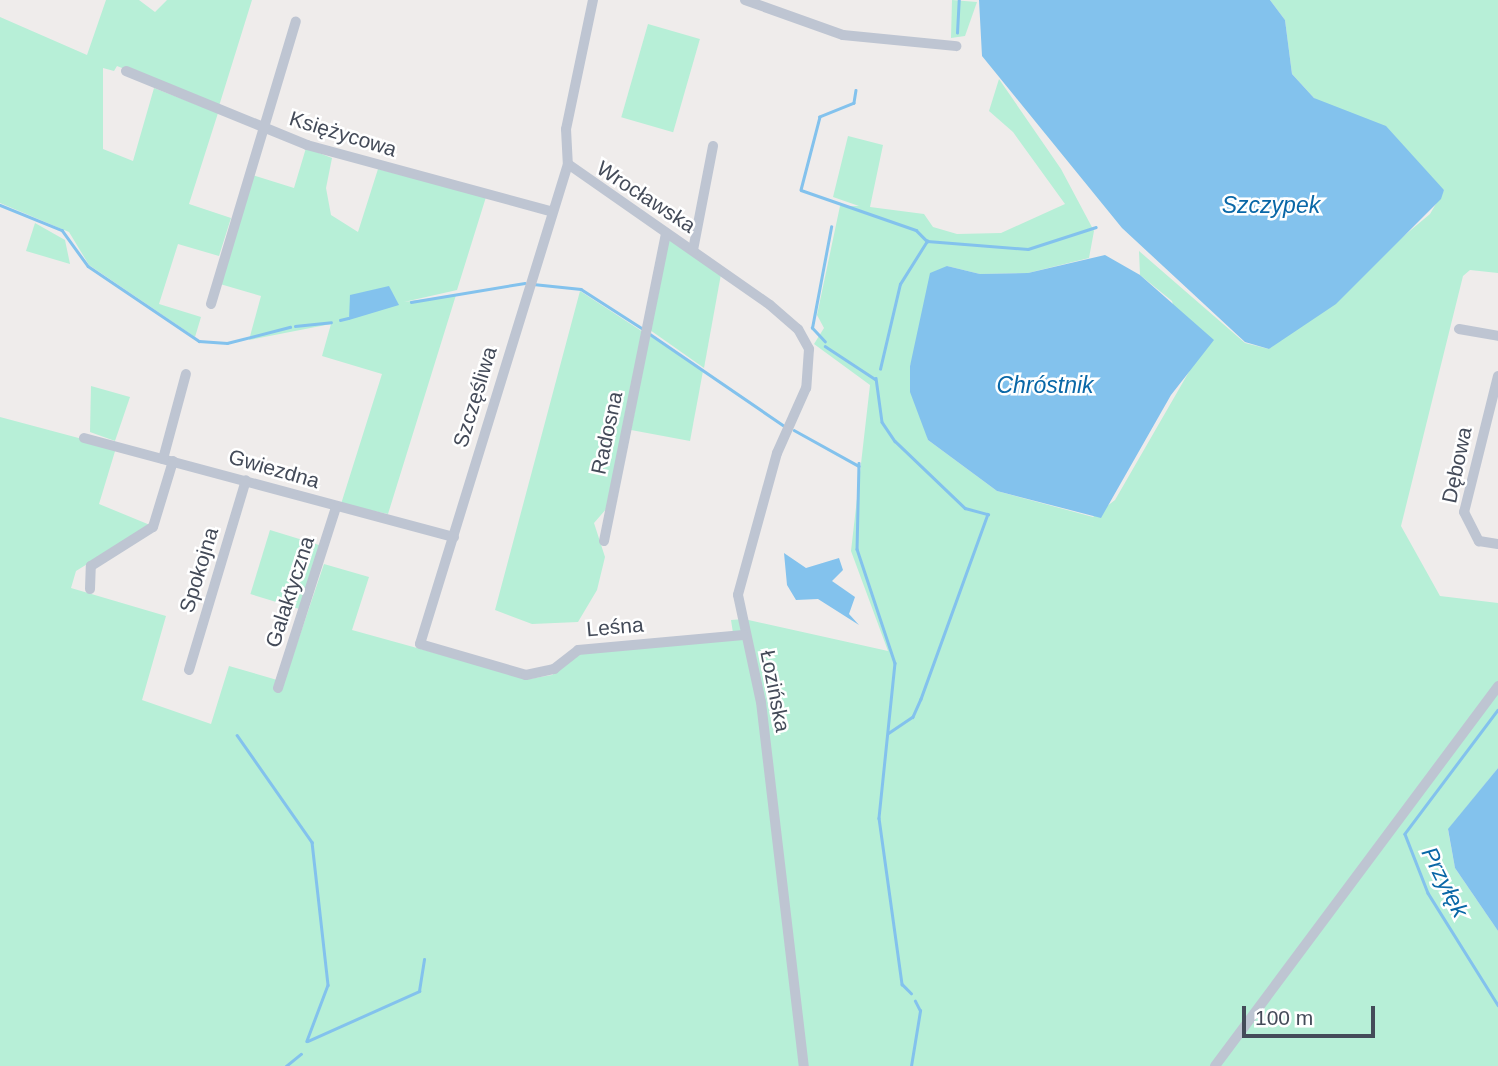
<!DOCTYPE html>
<html>
<head>
<meta charset="utf-8">
<style>
  body { margin:0 }
  #map { position:relative; width:1498px; height:1066px; overflow:hidden; background:#efeceb; font-family:Arial,sans-serif }
  div>[style] { position:absolute }
  .green>* { inset:0; background:#b7efd7; transform-origin:0 0 }
  .water>* { inset:0; background:#83c2ed }
  .stream>* { height:2.5px; margin:-1.25px; padding:0 1.25px; transform-origin:1.25px; border-radius:1.25px; background:#83c2ed }
  .minor>* { height:10px; margin:-5px; padding:0 5px; transform-origin:5px; border-radius:5px; background:#bec5d2 }
  span { translate:-50% -50%; white-space:nowrap; text-align:center; line-height:1.15; -webkit-text-stroke:5px #fff; paint-order:stroke }
  .street-label { font-size:21px; color:#444b59 }
  .water-label { font-size:23px; color:#0967a7; font-style:italic }
  .scale { position:absolute; left:1242px; top:1006px; width:133px; height:32px; box-sizing:border-box; border:4px solid #444b59; border-top:0; padding-left:9px; font-size:21px; line-height:24px; white-space:nowrap; color:#444b59; -webkit-text-stroke:5px #fff; paint-order:stroke }
</style>
</head>
<body>
<div id="map">
  <div class="green">
    <div style="clip-path:polygon(106px 0,139px 0,155px 12px,167px 0,252px 0,219px 106px,117px 66px,114px 71px,103px 68px,103px 149px,133px 161px,154px 88px,218px 113px,189px 204px,231px 218px,219px 256px,178px 244px,159px 304px,201px 317px,195px 337px,89px 265px,69px 232px,0 203px,0 17px,87px 55px)"></div>
    <div style="clip-path:polygon(952px 0,977px 2px,965px 36px,951px 38px)"></div>
    <div style="clip-path:polygon(1270px 0,1498px 0,1498px 273px,1470px 270px,1463px 276px,1401px 526px,1440px 596px,1498px 603px,1498px 768px,1448px 830px,1455px 868px,1498px 931px,1498px 1066px,0 1066px,0 417px,116px 448px,99px 504px,150px 525px,76px 571px,71px 588px,166px 616px,142px 700px,211px 724px,229px 666px,284px 682px,324px 564px,369px 577px,352px 630px,529px 679px,552px 675px,580px 653px,733px 633px,731px 620px,744px 619px,888px 651px,851px 551px,870px 385px,814px 344px,824px 328px,817px 315px,840px 206px,859px 206px,833px 197px,848px 136px,883px 145px,870px 207px,924px 214px,933px 227px,957px 234px,1001px 233px,1065px 204px,1013px 132px,989px 111px,999px 79px,1061px 169px,1094px 231px,1089px 258px,1028px 273px,980px 274px,947px 266px,910px 366px,928px 440px,997px 491px,1093px 517px,1115px 500px,1190px 370px,1172px 301px,1140px 275px,1139px 251px,1245px 343px,1269px 349px,1430px 214px,1444px 190px,1314px 98px,1292px 74px,1285px 20px)"></div>
    <div style="left:648px;top:24px;width:54px;height:97px;rotate:16deg"></div>
    <div style="clip-path:polygon(306px 148px,332px 158px,326px 188px,331px 215px,358px 232px,378px 169px,486px 197px,457px 290px,404px 302px,456px 295px,388px 514px,341px 504px,382px 374px,322px 356px,331px 324px,249px 340px,261px 296px,220px 284px,252px 175px,294px 188px)"></div>
    <div style="clip-path:polygon(35px 223px,65px 240px,70px 264px,26px 251px)"></div>
    <div style="clip-path:polygon(668px 239px,721px 274px,704px 368px,650px 330px)"></div>
    <div style="clip-path:polygon(580px 291px,643px 332px,607px 508px,594px 523px,605px 557px,597px 590px,578px 622px,532px 624px,495px 610px)"></div>
    <div style="clip-path:polygon(649px 335px,703px 371px,690px 441px,631px 430px)"></div>
    <div style="clip-path:polygon(91px 386px,130px 397px,115px 441px,90px 432px)"></div>
    <div style="left:270px;top:530px;width:53px;height:67px;rotate:17deg"></div>
  </div>
  <div class="water">
    <div style="clip-path:polygon(979px 0,1270px 0,1285px 20px,1292px 74px,1314px 98px,1386px 126px,1444px 190px,1441px 199px,1336px 304px,1269px 349px,1245px 342px,1122px 228px,982px 56px)"></div>
    <div style="clip-path:polygon(1105px 255px,1140px 275px,1214px 340px,1171px 395px,1101px 518px,997px 491px,928px 440px,910px 392px,910px 366px,930px 273px,947px 266px,980px 274px,1028px 273px)"></div>
    <div style="clip-path:polygon(389px 286px,399px 305px,349px 320px,350px 295px)"></div>
    <div style="clip-path:polygon(784px 553px,806px 568px,839px 558px,843px 570px,832px 581px,855px 597px,849px 614px,859px 625px,818px 599px,796px 600px,787px 585px)"></div>
    <div style="clip-path:polygon(1498px 768px,1498px 931px,1455px 868px,1448px 829px)"></div>
  </div>
  <div class="stream">
    <div style="left:957px;top:33px;width:33px;rotate:-87deg"></div>
    <div style="left:856px;top:90px;width:13px;rotate:99deg"></div>
    <div style="left:854px;top:103px;width:37px;rotate:158deg"></div>
    <div style="left:820px;top:117px;width:75px;rotate:104.6deg"></div>
    <div style="left:801px;top:190px;width:122px;rotate:19.2deg"></div>
    <div style="left:916px;top:230px;width:16px;rotate:45deg"></div>
    <div style="left:0;top:205px;width:67px;rotate:22deg"></div>
    <div style="left:62px;top:230px;width:44px;rotate:54.2deg"></div>
    <div style="left:88px;top:266px;width:134px;rotate:34deg"></div>
    <div style="left:199px;top:341px;width:28px;rotate:4deg"></div>
    <div style="left:227px;top:343px;width:65px;rotate:-14.3deg"></div>
    <div style="left:533px;top:284px;width:48px;rotate:5.9deg"></div>
    <div style="left:581px;top:289px;width:74px;rotate:32.8deg"></div>
    <div style="left:411px;top:302px;width:115px;rotate:-9.5deg"></div>
    <div style="left:340px;top:320px;width:8px;rotate:-14deg"></div>
    <div style="left:295px;top:326px;width:36px;rotate:-6deg"></div>
    <div style="left:650px;top:334px;width:165px;rotate:34.4deg"></div>
    <div style="left:825px;top:342px;width:19px;rotate:-133deg"></div>
    <div style="left:812px;top:328px;width:103px;rotate:-79.3deg"></div>
    <div style="left:825px;top:346px;width:60px;rotate:33.4deg"></div>
    <div style="left:880px;top:369px;width:87px;rotate:-76.8deg"></div>
    <div style="left:900px;top:284px;width:51px;rotate:-57.9deg"></div>
    <div style="left:927px;top:241px;width:101px;rotate:4.5deg"></div>
    <div style="left:1028px;top:249px;width:71px;rotate:-17.9deg"></div>
    <div style="left:876px;top:378px;width:44px;rotate:82.2deg"></div>
    <div style="left:882px;top:422px;width:23px;rotate:56deg"></div>
    <div style="left:895px;top:441px;width:97px;rotate:43.7deg"></div>
    <div style="left:965px;top:508px;width:24px;rotate:15deg"></div>
    <div style="left:988px;top:514px;width:197px;rotate:109.9deg"></div>
    <div style="left:921px;top:699px;width:20px;rotate:114deg"></div>
    <div style="left:913px;top:717px;width:29px;rotate:146deg"></div>
    <div style="left:794px;top:430px;width:74px;rotate:29deg"></div>
    <div style="left:859px;top:463px;width:86px;rotate:91.3deg"></div>
    <div style="left:857px;top:549px;width:120px;rotate:71.6deg"></div>
    <div style="left:895px;top:663px;width:156px;rotate:95.9deg"></div>
    <div style="left:879px;top:818px;width:168px;rotate:82.1deg"></div>
    <div style="left:902px;top:984px;width:13px;rotate:45deg"></div>
    <div style="left:1498px;top:710px;width:155px;rotate:126.9deg"></div>
    <div style="left:1405px;top:834px;width:63px;rotate:68.7deg"></div>
    <div style="left:1428px;top:893px;width:132px;rotate:58deg"></div>
    <div style="left:237px;top:735px;width:131px;rotate:55deg"></div>
    <div style="left:312px;top:842px;width:144px;rotate:83.6deg"></div>
    <div style="left:328px;top:985px;width:60px;rotate:110.6deg"></div>
    <div style="left:308px;top:1041px;width:122px;rotate:-24.2deg"></div>
    <div style="left:419px;top:991px;width:32px;rotate:-81deg"></div>
    <div style="left:286px;top:1066px;width:19px;rotate:-39deg"></div>
    <div style="left:911px;top:1066px;width:56px;rotate:-80.7deg"></div>
    <div style="left:920px;top:1011px;width:11px;rotate:-117deg"></div>
  </div>
  <div class="minor">
    <div style="left:593px;top:0;width:132px;rotate:101.8deg"></div>
    <div style="left:566px;top:129px;width:35px;rotate:87deg"></div>
    <div style="left:568px;top:164px;width:246px;rotate:34.9deg"></div>
    <div style="left:770px;top:305px;width:37px;rotate:41deg"></div>
    <div style="left:798px;top:329px;width:23px;rotate:61deg"></div>
    <div style="left:809px;top:349px;width:39px;rotate:94deg"></div>
    <div style="left:806px;top:388px;width:71px;rotate:114deg"></div>
    <div style="left:777px;top:453px;width:147px;rotate:105.4deg"></div>
    <div style="left:738px;top:595px;width:109px;rotate:77.9deg"></div>
    <div style="left:761px;top:702px;width:367px;rotate:83.3deg"></div>
    <div style="left:745px;top:0;width:104px;rotate:19.7deg"></div>
    <div style="left:843px;top:35px;width:114px;rotate:5.6deg"></div>
    <div style="left:126px;top:71px;width:196px;rotate:22.2deg"></div>
    <div style="left:307px;top:145px;width:252px;rotate:15.2deg"></div>
    <div style="left:568px;top:164px;width:502px;rotate:107.14deg"></div>
    <div style="left:420px;top:644px;width:110px;rotate:16.3deg"></div>
    <div style="left:526px;top:675px;width:29px;rotate:-12deg"></div>
    <div style="left:554px;top:669px;width:31px;rotate:-38deg"></div>
    <div style="left:578px;top:650px;width:166px;rotate:-5.2deg"></div>
    <div style="left:693px;top:250px;width:106px;rotate:-79.1deg"></div>
    <div style="left:211px;top:304px;width:295px;rotate:-73.3deg"></div>
    <div style="left:1459px;top:329px;width:40px;rotate:10deg"></div>
    <div style="left:1498px;top:376px;width:140px;rotate:104deg"></div>
    <div style="left:1464px;top:512px;width:33px;rotate:63deg"></div>
    <div style="left:1479px;top:541px;width:19px;rotate:9deg"></div>
    <div style="left:84px;top:438px;width:383px;rotate:15deg"></div>
    <div style="left:163px;top:459px;width:88px;rotate:-74.9deg"></div>
    <div style="left:604px;top:541px;width:314px;rotate:-78.6deg"></div>
    <div style="left:90px;top:589px;width:23px;rotate:-88deg"></div>
    <div style="left:91px;top:566px;width:73px;rotate:-32.2deg"></div>
    <div style="left:153px;top:527px;width:69px;rotate:-73.1deg"></div>
    <div style="left:189px;top:670px;width:198px;rotate:-73.3deg"></div>
    <div style="left:278px;top:688px;width:190px;rotate:-72.2deg"></div>
    <div style="left:1215px;top:1066px;width:474px;rotate:-53.3deg"></div>
  </div>
  <div class="street-label">
    <span style="left:343px;top:134px;rotate:17deg">Księżycowa</span>
    <span style="left:646px;top:197px;rotate:33deg">Wrocławska</span>
    <span style="left:475px;top:397px;rotate:-73deg">Szczęśliwa</span>
    <span style="left:607px;top:433px;rotate:-78deg">Radosna</span>
    <span style="left:1457px;top:465px;rotate:-78deg">Dębowa</span>
    <span style="left:274px;top:469px;rotate:16deg">Gwiezdna</span>
    <span style="left:199px;top:570px;rotate:-73deg">Spokojna</span>
    <span style="left:290px;top:592px;rotate:-72deg">Galaktyczna</span>
    <span style="left:615px;top:627px;rotate:-5deg">Leśna</span>
    <span style="left:775px;top:691px;rotate:79deg">Łozińska</span>
  </div>
  <div class="water-label">
    <span style="left:1271px;top:205px">Szczypek</span>
    <span style="left:1045px;top:385px">Chróstnik</span>
    <span style="left:1445px;top:882px;rotate:63deg">Przyłęk</span>
  </div>
  <div class="scale">100 m</div>
</div>
</body>
</html>
